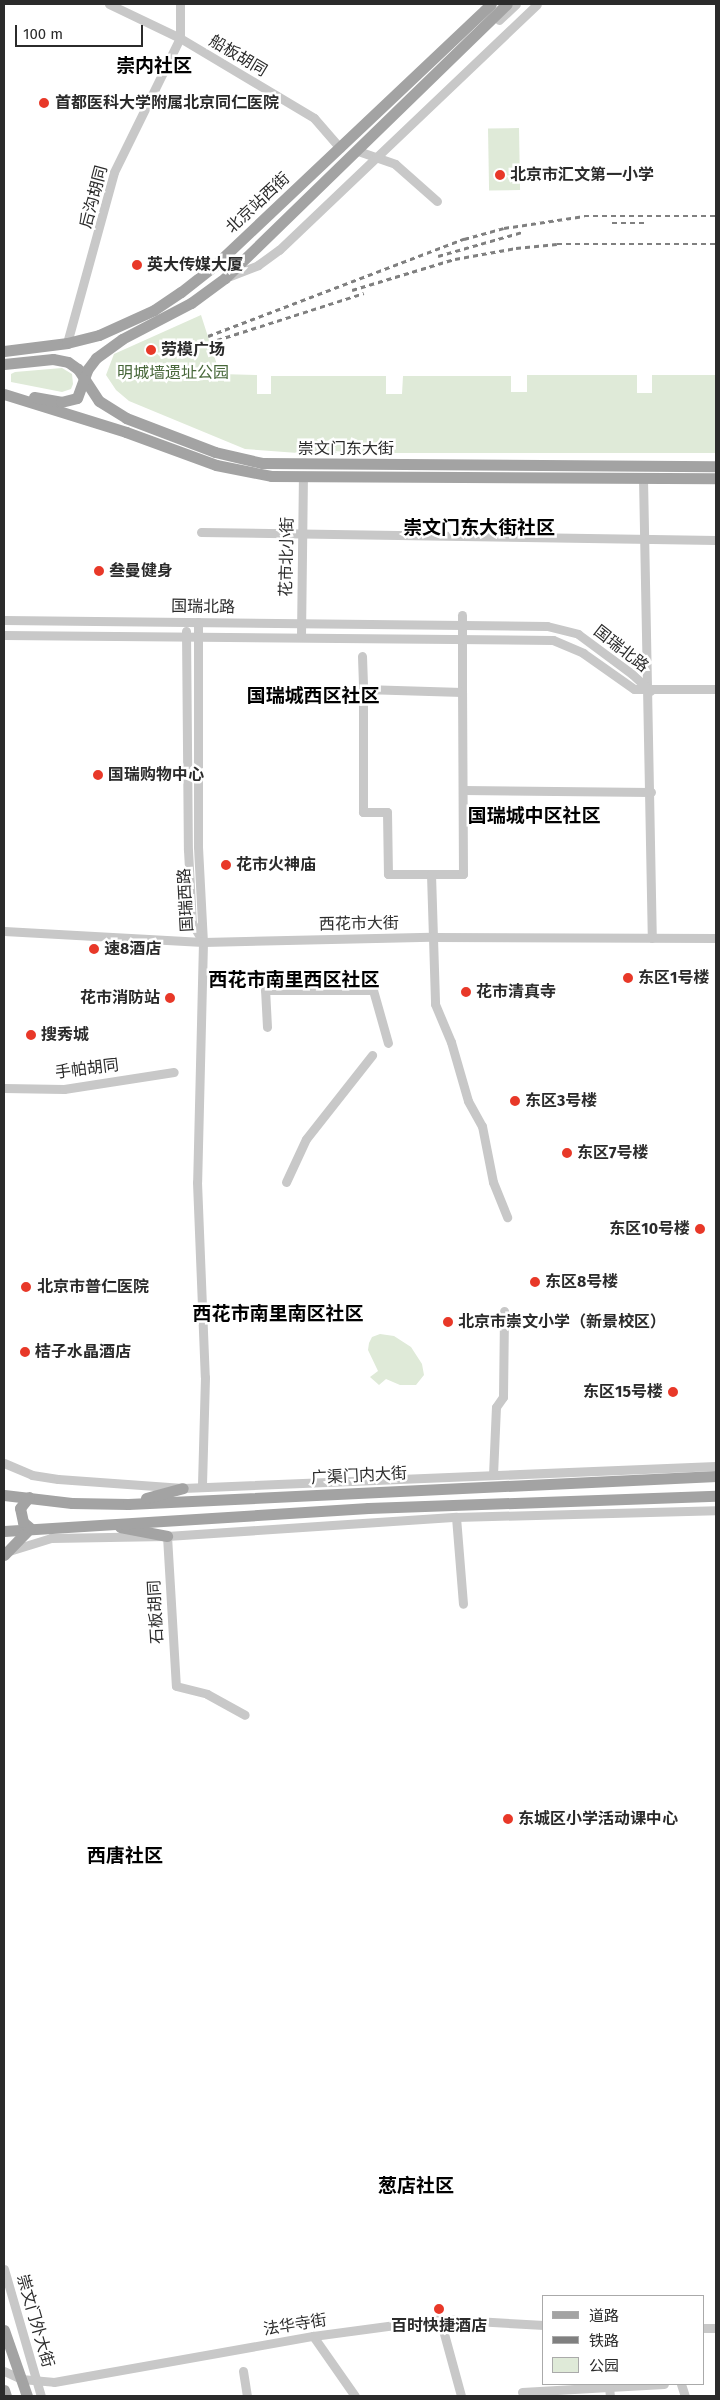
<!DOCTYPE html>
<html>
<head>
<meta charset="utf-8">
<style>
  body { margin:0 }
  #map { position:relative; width:720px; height:2400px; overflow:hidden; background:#fff; font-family:"Fira Sans","Noto Sans SC",sans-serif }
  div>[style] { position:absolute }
  .green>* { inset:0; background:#dfead8; transform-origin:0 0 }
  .minor>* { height:9px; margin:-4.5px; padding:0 4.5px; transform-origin:4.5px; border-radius:4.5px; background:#c8c8c8 }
  .major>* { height:11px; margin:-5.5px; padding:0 5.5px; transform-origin:5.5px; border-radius:5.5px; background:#a3a3a3 }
  .rail>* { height:2.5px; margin-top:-1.25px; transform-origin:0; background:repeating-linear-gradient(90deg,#808080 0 5px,transparent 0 9px) }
  .dots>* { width:14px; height:14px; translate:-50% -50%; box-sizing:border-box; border:2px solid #fff; border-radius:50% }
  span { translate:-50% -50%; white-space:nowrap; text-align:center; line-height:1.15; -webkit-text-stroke:5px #fff; paint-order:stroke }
  .street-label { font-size:16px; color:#2b2b2b }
  .poi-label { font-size:16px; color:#2b2b2b; font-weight:700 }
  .left { translate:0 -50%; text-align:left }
  .right { translate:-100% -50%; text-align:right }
  .park-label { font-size:16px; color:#476739 }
  .quarter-label { font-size:19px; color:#000; font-weight:700 }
  .frame { position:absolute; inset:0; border:5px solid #2b2b2b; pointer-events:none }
  .legend { position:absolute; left:542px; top:2295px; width:162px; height:90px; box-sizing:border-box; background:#fff; border:1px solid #aaa; margin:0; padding:6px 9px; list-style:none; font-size:15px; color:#2b2b2b }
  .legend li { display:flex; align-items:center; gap:10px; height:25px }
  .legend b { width:25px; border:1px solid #aaa }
  .scale { position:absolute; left:15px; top:25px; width:128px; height:22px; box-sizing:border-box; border:2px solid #2b2b2b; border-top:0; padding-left:6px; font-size:15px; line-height:18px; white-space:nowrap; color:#2b2b2b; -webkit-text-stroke:4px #fff; paint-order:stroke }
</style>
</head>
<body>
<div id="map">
  <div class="green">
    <div style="left:519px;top:128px;width:62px;height:31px;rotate:89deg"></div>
    <div style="clip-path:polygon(201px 315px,220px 374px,257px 375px,257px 394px,271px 394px,271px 376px,386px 376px,386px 394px,402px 394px,403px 376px,511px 376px,511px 392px,527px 392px,527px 375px,637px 375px,637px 393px,652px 393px,652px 375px,716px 375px,716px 453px,298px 453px,245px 449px,129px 401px,116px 390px,106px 375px,114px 354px)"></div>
    <div style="clip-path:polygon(62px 368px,72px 374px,73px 384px,71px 389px,62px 392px,11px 382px,11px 374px,15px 372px)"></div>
    <div style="clip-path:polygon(380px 1334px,394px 1336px,411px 1347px,422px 1364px,424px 1375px,416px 1385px,400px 1385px,386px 1379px,379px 1385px,370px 1377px,378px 1371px,368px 1350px,369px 1343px,372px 1337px)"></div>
  </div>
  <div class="minor">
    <div style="left:109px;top:4px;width:79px;rotate:25.6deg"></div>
    <div style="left:180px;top:38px;width:156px;rotate:30.8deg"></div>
    <div style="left:314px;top:118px;width:40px;rotate:49deg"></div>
    <div style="left:499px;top:20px;width:23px;rotate:-43deg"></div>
    <div style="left:358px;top:151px;width:39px;rotate:19deg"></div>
    <div style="left:395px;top:164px;width:56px;rotate:41.4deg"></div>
    <div style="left:230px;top:276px;width:30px;rotate:-21deg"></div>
    <div style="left:258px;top:265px;width:26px;rotate:-36deg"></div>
    <div style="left:279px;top:250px;width:356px;rotate:-43.6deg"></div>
    <div style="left:67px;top:343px;width:177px;rotate:-74.6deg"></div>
    <div style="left:114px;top:172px;width:149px;rotate:-63.8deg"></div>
    <div style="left:180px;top:38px;width:34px;rotate:-90deg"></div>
    <div style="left:643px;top:478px;width:460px;rotate:88.9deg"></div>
    <div style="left:201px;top:532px;width:515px;rotate:0.89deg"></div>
    <div style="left:462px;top:615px;width:77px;rotate:90deg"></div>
    <div style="left:4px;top:620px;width:543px;rotate:0.63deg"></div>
    <div style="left:547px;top:626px;width:32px;rotate:14deg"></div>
    <div style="left:578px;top:634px;width:67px;rotate:36.5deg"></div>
    <div style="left:632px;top:674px;width:25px;rotate:43deg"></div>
    <div style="left:198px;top:622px;width:225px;rotate:90deg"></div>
    <div style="left:198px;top:847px;width:95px;rotate:87deg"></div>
    <div style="left:203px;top:942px;width:240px;rotate:91.4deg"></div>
    <div style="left:197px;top:1182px;width:195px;rotate:87.7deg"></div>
    <div style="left:205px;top:1377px;width:109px;rotate:91.6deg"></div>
    <div style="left:186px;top:631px;width:219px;rotate:89.5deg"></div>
    <div style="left:188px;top:850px;width:73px;rotate:86.9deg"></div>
    <div style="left:192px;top:923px;width:20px;rotate:60deg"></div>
    <div style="left:4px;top:635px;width:549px;rotate:0.52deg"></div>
    <div style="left:553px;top:640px;width:33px;rotate:23deg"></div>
    <div style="left:583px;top:653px;width:62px;rotate:35.2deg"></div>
    <div style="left:634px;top:689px;width:82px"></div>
    <div style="left:301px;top:636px;width:158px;rotate:-89.3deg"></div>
    <div style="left:362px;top:656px;width:33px;rotate:88deg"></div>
    <div style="left:463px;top:790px;width:188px;rotate:0.6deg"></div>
    <div style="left:431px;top:874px;width:32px"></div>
    <div style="left:463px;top:874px;width:182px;rotate:-90.3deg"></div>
    <div style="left:462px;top:692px;width:99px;rotate:-178.3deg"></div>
    <div style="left:363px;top:689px;width:123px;rotate:90deg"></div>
    <div style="left:363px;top:812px;width:24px"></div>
    <div style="left:387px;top:812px;width:62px;rotate:89.1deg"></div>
    <div style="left:388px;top:874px;width:43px"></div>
    <div style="left:431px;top:874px;width:130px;rotate:88.2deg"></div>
    <div style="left:435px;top:1004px;width:41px;rotate:67.2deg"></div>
    <div style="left:451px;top:1042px;width:61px;rotate:73.9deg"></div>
    <div style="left:468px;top:1101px;width:29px;rotate:61deg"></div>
    <div style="left:482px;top:1126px;width:57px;rotate:78.9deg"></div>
    <div style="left:493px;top:1182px;width:38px;rotate:68deg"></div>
    <div style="left:4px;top:931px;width:199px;rotate:3.2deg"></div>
    <div style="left:203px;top:942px;width:228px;rotate:-1.3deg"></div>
    <div style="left:431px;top:937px;width:285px;rotate:0.2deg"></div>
    <div style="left:267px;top:1027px;width:37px;rotate:-93deg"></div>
    <div style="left:265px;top:990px;width:108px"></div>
    <div style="left:373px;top:990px;width:55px;rotate:74.2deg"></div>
    <div style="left:4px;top:1088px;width:60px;rotate:1deg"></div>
    <div style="left:64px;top:1089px;width:111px;rotate:-8.8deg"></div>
    <div style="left:286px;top:1182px;width:47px;rotate:-65.1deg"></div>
    <div style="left:306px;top:1139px;width:107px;rotate:-51.8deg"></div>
    <div style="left:4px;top:1463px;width:30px;rotate:23deg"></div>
    <div style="left:32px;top:1475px;width:26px;rotate:9deg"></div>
    <div style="left:58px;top:1479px;width:125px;rotate:4.1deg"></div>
    <div style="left:183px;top:1488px;width:533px;rotate:-2.36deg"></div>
    <div style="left:493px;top:1475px;width:68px;rotate:-87.5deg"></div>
    <div style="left:496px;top:1407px;width:12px;rotate:-55deg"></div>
    <div style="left:503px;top:1397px;width:86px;rotate:-89.3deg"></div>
    <div style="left:456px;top:1517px;width:87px;rotate:85.4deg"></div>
    <div style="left:167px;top:1536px;width:150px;rotate:86.6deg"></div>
    <div style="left:176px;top:1686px;width:32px;rotate:14deg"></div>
    <div style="left:207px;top:1694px;width:43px;rotate:28.9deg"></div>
    <div style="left:9px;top:1551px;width:44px;rotate:-17.2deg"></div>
    <div style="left:51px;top:1538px;width:116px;rotate:-1deg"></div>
    <div style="left:167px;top:1536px;width:290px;rotate:-3.8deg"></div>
    <div style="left:456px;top:1517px;width:260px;rotate:-1.5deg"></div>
    <div style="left:4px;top:2269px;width:132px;rotate:73.8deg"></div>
    <div style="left:440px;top:2319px;width:80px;rotate:74.7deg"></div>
    <div style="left:704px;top:2328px;width:12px"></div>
    <div style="left:313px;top:2336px;width:73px;rotate:55deg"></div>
    <div style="left:4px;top:2371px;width:19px;rotate:25deg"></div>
    <div style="left:21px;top:2379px;width:33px;rotate:5deg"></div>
    <div style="left:54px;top:2382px;width:263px;rotate:-10.1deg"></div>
    <div style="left:313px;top:2336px;width:128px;rotate:-7.6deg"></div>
    <div style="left:440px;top:2319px;width:104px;rotate:3.3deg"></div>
    <div style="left:243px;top:2371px;width:25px;rotate:81deg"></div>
    <div style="left:681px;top:2384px;width:13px;rotate:72deg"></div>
    <div style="left:609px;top:2387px;width:55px;rotate:-3.1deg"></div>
    <div style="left:522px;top:2392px;width:87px;rotate:-3.3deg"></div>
    <div style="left:609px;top:2387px;width:9px;rotate:84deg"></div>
  </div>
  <div class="major">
    <div style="left:4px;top:351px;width:64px;rotate:-7.2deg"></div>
    <div style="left:67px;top:343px;width:33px;rotate:-14deg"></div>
    <div style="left:99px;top:335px;width:60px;rotate:-24.4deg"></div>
    <div style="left:154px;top:310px;width:32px;rotate:-34deg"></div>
    <div style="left:181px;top:292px;width:42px;rotate:-38.2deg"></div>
    <div style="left:214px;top:266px;width:381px;rotate:-43.4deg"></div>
    <div style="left:4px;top:364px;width:49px;rotate:-5.8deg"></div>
    <div style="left:53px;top:359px;width:15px;rotate:11deg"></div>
    <div style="left:68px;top:362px;width:12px;rotate:35deg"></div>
    <div style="left:78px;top:369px;width:38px;rotate:57deg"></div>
    <div style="left:99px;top:401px;width:32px;rotate:32deg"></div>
    <div style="left:126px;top:418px;width:95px;rotate:20.9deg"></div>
    <div style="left:215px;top:452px;width:48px;rotate:13.2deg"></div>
    <div style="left:262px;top:463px;width:454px;rotate:0.4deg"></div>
    <div style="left:4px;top:394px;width:128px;rotate:17.3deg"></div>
    <div style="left:126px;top:432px;width:96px;rotate:20.1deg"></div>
    <div style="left:216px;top:465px;width:56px;rotate:11.3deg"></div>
    <div style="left:271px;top:476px;width:445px;rotate:0.3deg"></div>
    <div style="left:34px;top:397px;width:27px;rotate:10deg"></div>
    <div style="left:61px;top:402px;width:16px;rotate:-14deg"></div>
    <div style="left:77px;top:398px;width:30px;rotate:-70deg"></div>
    <div style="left:87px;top:370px;width:15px;rotate:-53deg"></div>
    <div style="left:96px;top:358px;width:32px;rotate:-36deg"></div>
    <div style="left:122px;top:339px;width:78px;rotate:-27.6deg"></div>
    <div style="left:191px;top:303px;width:42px;rotate:-36.3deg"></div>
    <div style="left:225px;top:278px;width:393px;rotate:-44.2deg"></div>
    <div style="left:4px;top:1495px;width:68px;rotate:6.7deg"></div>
    <div style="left:72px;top:1503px;width:56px;rotate:1deg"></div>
    <div style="left:128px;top:1504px;width:589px;rotate:-2.73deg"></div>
    <div style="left:146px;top:1498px;width:38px;rotate:-15deg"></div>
    <div style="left:120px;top:1527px;width:48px;rotate:10.8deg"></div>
    <div style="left:4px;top:1531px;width:365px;rotate:-3.6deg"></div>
    <div style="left:368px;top:1508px;width:348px;rotate:-2deg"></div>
    <div style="left:4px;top:1555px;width:37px;rotate:-46deg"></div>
    <div style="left:30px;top:1528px;width:9px;rotate:-139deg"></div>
    <div style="left:23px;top:1522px;width:14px;rotate:-102deg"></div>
    <div style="left:20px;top:1508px;width:14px;rotate:-51deg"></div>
    <div style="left:4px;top:2330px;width:70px;rotate:70.8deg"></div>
    <div style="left:4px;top:2390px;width:6px;rotate:72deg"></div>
  </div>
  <div class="rail">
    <div style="left:612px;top:223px;width:35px"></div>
    <div style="left:438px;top:256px;width:87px;rotate:-15.9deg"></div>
    <div style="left:352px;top:290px;width:108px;rotate:-16.8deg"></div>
    <div style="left:455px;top:259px;width:62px;rotate:-10.2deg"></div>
    <div style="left:516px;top:248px;width:41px;rotate:-5.6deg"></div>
    <div style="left:557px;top:244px;width:159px"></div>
    <div style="left:208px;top:336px;width:274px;rotate:-20.8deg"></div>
    <div style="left:464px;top:239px;width:41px;rotate:-15.4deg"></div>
    <div style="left:504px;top:228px;width:81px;rotate:-8.5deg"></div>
    <div style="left:584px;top:216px;width:132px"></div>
    <div style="left:217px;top:340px;width:154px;rotate:-17.7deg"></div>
  </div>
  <div class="dots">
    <div style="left:44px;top:103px;background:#e83828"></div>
    <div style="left:500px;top:175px;background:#e83828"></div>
    <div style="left:137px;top:265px;background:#e83828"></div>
    <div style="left:151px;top:350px;background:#e83828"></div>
    <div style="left:99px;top:571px;background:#e83828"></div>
    <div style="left:98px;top:775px;background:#e83828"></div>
    <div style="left:226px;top:865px;background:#e83828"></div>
    <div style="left:94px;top:949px;background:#e83828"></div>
    <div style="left:628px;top:978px;background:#e83828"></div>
    <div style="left:466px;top:992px;background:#e83828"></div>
    <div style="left:170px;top:998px;background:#e83828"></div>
    <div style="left:31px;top:1035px;background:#e83828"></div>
    <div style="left:515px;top:1101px;background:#e83828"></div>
    <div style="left:567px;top:1153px;background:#e83828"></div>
    <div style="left:700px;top:1229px;background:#e83828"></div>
    <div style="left:535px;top:1282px;background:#e83828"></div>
    <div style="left:26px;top:1287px;background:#e83828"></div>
    <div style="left:448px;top:1322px;background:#e83828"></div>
    <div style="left:25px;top:1352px;background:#e83828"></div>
    <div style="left:673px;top:1392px;background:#e83828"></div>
    <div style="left:508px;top:1819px;background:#e83828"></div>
    <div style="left:439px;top:2309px;background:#e83828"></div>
  </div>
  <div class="street-label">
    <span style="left:238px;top:56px;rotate:31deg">船板胡同</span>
    <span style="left:94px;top:197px;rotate:-75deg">后沟胡同</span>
    <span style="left:258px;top:203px;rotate:-43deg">北京站西街</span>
    <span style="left:346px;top:449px">崇文门东大街</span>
    <span style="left:287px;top:557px;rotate:-89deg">花市北小街</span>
    <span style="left:203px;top:607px;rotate:1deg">国瑞北路</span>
    <span style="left:621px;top:649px;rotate:38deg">国瑞北路</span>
    <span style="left:186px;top:900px;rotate:-93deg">国瑞西路</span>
    <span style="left:359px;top:924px;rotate:-1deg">西花市大街</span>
    <span style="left:87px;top:1069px;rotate:-7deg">手帕胡同</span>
    <span style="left:359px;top:1476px;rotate:-3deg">广渠门内大街</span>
    <span style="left:156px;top:1612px;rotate:-93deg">石板胡同</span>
    <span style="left:35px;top:2321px;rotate:74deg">崇文门外大街</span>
    <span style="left:295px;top:2325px;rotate:-9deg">法华寺街</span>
  </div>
  <div class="poi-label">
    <span class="left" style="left:55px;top:103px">首都医科大学附属北京同仁医院</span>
    <span class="left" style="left:510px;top:175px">北京市汇文第一小学</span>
    <span class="left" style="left:147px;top:265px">英大传媒大厦</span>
    <span class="left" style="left:161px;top:350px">劳模广场</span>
    <span class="left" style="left:109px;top:571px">叁曼健身</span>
    <span class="left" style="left:108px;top:775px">国瑞购物中心</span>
    <span class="left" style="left:236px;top:865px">花市火神庙</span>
    <span class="left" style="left:104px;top:949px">速8酒店</span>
    <span class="left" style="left:638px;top:978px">东区1号楼</span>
    <span class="left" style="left:476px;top:992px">花市清真寺</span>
    <span class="right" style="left:160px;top:998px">花市消防站</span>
    <span class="left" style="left:41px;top:1035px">搜秀城</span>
    <span class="left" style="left:525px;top:1101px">东区3号楼</span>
    <span class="left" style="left:577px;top:1153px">东区7号楼</span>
    <span class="right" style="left:690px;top:1229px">东区10号楼</span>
    <span class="left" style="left:545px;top:1282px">东区8号楼</span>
    <span class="left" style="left:37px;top:1287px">北京市普仁医院</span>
    <span class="left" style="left:458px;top:1322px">北京市崇文小学（新景校区）</span>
    <span class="left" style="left:35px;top:1352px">桔子水晶酒店</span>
    <span class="right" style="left:663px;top:1392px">东区15号楼</span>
    <span class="left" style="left:518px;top:1819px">东城区小学活动课中心</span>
    <span style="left:439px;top:2326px">百时快捷酒店</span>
  </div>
  <div class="park-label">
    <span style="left:173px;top:373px">明城墙遗址公园</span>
  </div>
  <div class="quarter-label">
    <span style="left:154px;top:66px">崇内社区</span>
    <span style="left:479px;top:528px">崇文门东大街社区</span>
    <span style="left:313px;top:696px">国瑞城西区社区</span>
    <span style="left:534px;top:816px">国瑞城中区社区</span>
    <span style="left:294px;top:980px">西花市南里西区社区</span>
    <span style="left:278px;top:1314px">西花市南里南区社区</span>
    <span style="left:125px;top:1856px">西唐社区</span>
    <span style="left:416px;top:2186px">葱店社区</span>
  </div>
  <div class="frame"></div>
  <ul class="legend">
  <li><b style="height:6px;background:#a3a3a3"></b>道路</li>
  <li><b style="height:6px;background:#808080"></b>铁路</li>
  <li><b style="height:14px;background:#dfead8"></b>公园</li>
  </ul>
  <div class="scale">100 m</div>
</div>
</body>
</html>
